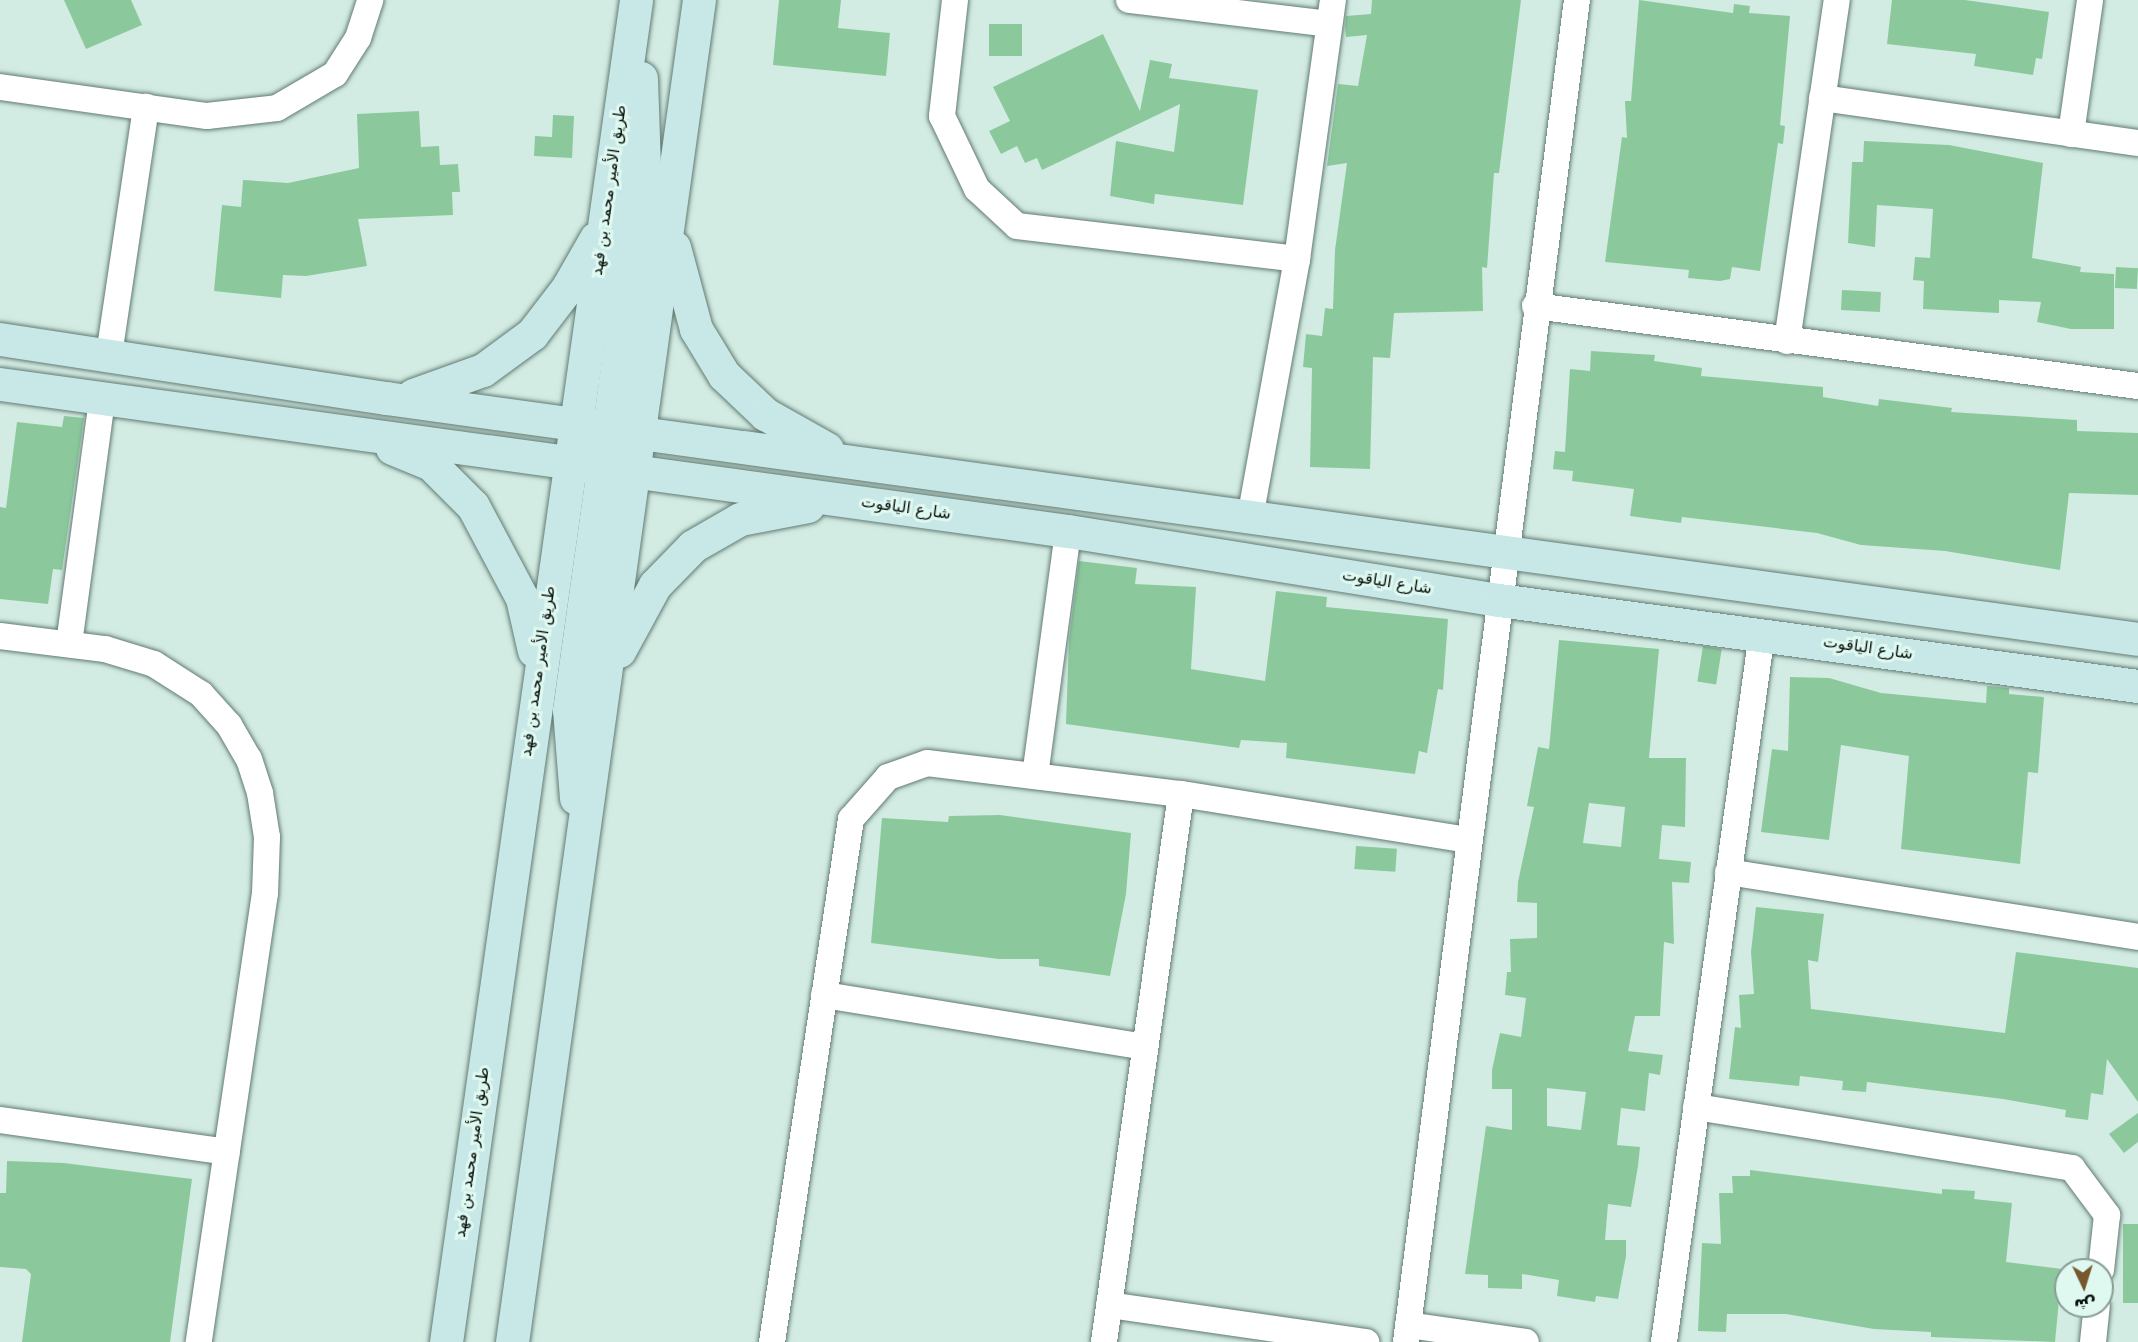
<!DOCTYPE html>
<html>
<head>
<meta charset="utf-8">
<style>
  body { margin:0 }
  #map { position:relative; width:2138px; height:1342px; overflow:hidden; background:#d2ece3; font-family:"DejaVu Sans","Noto Sans Arabic",sans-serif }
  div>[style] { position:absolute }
  .building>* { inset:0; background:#8bc99c; transform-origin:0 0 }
  .roads { filter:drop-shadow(0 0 2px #637b73) drop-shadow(0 0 2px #637b73) }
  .street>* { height:26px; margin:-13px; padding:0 13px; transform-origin:13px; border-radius:13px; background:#fff }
  .secondary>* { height:33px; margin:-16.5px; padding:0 16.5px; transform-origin:16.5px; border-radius:16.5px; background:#c8e8e7 }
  span { translate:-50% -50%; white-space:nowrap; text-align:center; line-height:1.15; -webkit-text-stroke:6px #dff9f0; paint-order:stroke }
  .street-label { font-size:16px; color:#08110e }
  .north { position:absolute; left:2054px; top:1258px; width:60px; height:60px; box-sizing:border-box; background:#dff9f0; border:2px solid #899c96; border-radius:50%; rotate:176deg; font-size:16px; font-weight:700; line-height:24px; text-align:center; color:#08110e }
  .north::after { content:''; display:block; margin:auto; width:21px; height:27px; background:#77572d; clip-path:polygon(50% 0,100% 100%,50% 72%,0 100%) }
</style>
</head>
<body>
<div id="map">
  <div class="building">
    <div style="clip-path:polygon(64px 0,131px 0,142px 25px,86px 49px)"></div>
    <div style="clip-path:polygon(779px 0,841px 0,838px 28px,890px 33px,886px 76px,773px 65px)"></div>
    <div style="clip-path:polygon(1372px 0,1521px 0,1499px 173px,1494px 173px,1487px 268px,1482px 267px,1483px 311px,1394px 313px,1390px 358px,1373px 357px,1370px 469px,1310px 467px,1312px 368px,1303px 367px,1306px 334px,1322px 336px,1325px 308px,1333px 309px,1335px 250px,1347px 163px,1327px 166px,1333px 122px,1338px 84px,1358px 86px,1367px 35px,1346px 37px,1345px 26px,1346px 16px,1371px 14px)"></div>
    <div style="clip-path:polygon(1639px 0,1733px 13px,1734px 4px,1750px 6px,1749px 13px,1790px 16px,1780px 125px,1785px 126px,1783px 144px,1778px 143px,1760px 271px,1732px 267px,1730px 279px,1720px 281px,1688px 278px,1689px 270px,1605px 262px,1622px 137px,1627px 138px,1625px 101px,1631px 101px)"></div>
    <div style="clip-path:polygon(1892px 0,1965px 0,2049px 12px,2042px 59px,2036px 58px,2033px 75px,1974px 66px,1976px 54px,1887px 44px)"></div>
    <div style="left:989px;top:24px;width:33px;height:32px"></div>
    <div style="clip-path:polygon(1103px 34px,1140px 111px,1150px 60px,1172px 64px,1169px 78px,1258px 90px,1243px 205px,1155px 194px,1154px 204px,1110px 196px,1116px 141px,1174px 152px,1180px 104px,1042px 170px,1037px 158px,1025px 163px,1017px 146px,1001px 154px,989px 131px,1010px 121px,993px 87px)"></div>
    <div style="clip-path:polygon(419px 111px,421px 147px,439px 146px,440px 165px,458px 164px,460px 192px,452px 192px,453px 215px,358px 219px,367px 266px,306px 276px,283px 275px,281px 298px,214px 291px,222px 205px,241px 207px,243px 180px,288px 183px,359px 168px,357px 114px)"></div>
    <div style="clip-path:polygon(553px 115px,574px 116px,572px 158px,534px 156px,535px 136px,552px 137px)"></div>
    <div style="clip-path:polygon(1864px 141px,1949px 145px,2043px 163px,2032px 258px,2081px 267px,2080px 272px,2114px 274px,2114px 329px,2071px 329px,2037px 322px,2041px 302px,1999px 300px,1999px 313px,1923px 309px,1924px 281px,1913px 280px,1915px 257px,1930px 258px,1933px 209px,1877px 205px,1875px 247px,1848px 243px,1852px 162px,1863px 162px)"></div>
    <div style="left:2116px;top:267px;width:22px;height:21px;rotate:3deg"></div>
    <div style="left:1842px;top:290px;width:39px;height:20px;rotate:3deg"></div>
    <div style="clip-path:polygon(1591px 351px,1655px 355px,1654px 361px,1702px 368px,1701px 376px,1823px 387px,1823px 397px,1878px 406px,1879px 399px,1952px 408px,1951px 412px,2077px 420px,2077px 431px,2138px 433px,2138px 495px,2069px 493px,2060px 570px,1945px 551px,1861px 545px,1817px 533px,1682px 517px,1681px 523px,1630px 516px,1634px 489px,1572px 481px,1573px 471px,1553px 469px,1555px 451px,1565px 452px,1570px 369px,1590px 371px)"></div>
    <div style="clip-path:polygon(64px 416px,84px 418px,62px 570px,53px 569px,48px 604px,0 599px,0 507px,6px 508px,17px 422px,62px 427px)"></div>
    <div style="clip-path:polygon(1079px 561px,1137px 568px,1135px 584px,1196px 587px,1191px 669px,1265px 681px,1276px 591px,1327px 597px,1326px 607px,1448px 619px,1443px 690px,1438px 689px,1427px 753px,1419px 751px,1415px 774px,1286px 758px,1287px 743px,1241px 740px,1239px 748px,1066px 724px,1069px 639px)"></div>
    <div style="clip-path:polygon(evenodd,1559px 640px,1659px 649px,1649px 758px,1686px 758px,1685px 827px,1662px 825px,1659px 859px,1691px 862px,1689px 883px,1672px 882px,1674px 944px,1664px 942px,1660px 1016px,1635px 1016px,1628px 1051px,1663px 1055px,1660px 1075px,1649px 1073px,1645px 1111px,1621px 1108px,1617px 1145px,1640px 1147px,1638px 1166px,1631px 1207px,1608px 1204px,1605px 1240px,1626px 1240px,1626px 1256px,1618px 1299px,1596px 1296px,1595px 1302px,1557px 1296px,1559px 1280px,1522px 1274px,1522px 1289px,1488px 1288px,1488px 1275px,1465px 1274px,1486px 1126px,1512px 1130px,1512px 1089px,1492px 1089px,1492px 1070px,1500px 1033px,1521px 1037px,1526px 998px,1505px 995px,1507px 972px,1511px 972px,1510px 939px,1537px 938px,1537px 903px,1517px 902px,1518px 882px,1534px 807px,1527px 806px,1538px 747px,1549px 749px,1559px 640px,1589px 803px,1625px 807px,1621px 847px,1583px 843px,1589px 803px,1559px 640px,1547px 1088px,1586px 1092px,1581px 1130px,1547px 1126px,1547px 1088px)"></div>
    <div style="left:1703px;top:646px;width:19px;height:36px;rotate:9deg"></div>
    <div style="clip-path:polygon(1790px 677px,1829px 678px,1881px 693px,1986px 703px,1987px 686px,2009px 688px,2009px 694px,2044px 697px,2038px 773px,2028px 772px,2020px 864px,1901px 849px,1909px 756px,1841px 745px,1829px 840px,1761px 832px,1772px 749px,1788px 751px)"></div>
    <div style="clip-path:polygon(1000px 815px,1131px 833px,1126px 894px,1110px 976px,1039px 966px,1039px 959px,999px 959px,871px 943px,882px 818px,948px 822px,949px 816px)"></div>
    <div style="left:1356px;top:846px;width:41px;height:23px;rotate:4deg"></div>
    <div style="clip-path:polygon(1756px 907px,1824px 914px,1818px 962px,1808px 960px,1811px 1009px,2005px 1033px,2016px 952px,2138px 968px,2138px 1102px,2107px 1059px,2103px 1095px,2091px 1093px,2088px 1120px,2065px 1117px,2066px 1110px,2003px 1099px,1867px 1082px,1866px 1092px,1842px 1090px,1843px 1081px,1800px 1076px,1799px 1086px,1729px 1079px,1735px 1027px,1741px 1028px,1739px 995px,1754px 994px,1751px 952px)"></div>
    <div style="clip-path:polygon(2138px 1113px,2138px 1142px,2124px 1153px,2109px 1134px)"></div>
    <div style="clip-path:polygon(7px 1161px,64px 1163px,192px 1179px,170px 1342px,22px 1342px,31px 1274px,26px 1269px,0 1267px,0 1193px,6px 1193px)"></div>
    <div style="clip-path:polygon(1750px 1170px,1942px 1194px,1942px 1189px,1975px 1191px,1974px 1199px,2012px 1203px,2006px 1262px,2062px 1269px,2055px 1342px,1931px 1337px,1931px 1332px,1874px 1329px,1786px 1314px,1727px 1314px,1726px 1332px,1698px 1331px,1702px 1243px,1721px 1244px,1719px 1193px,1733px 1193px,1732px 1176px,1750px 1176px)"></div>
    <div style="left:2123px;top:1224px;width:15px;height:79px"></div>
  </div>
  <div class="roads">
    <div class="street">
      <div style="left:955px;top:0;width:117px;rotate:96.4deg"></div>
      <div style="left:942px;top:116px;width:81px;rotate:64.4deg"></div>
      <div style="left:977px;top:189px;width:54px;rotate:42.8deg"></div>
      <div style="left:1017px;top:226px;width:282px;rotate:6.7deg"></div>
      <div style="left:1129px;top:0;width:201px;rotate:6.8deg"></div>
      <div style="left:0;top:87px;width:209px;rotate:8deg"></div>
      <div style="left:207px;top:116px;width:70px;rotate:-6.5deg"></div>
      <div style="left:277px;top:108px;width:67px;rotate:-30.4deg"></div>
      <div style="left:335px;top:74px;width:43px;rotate:-57.4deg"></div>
      <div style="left:358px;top:38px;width:40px;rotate:-72deg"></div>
      <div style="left:1822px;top:98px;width:319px;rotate:8.1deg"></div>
      <div style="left:2071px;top:134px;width:135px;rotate:-81.9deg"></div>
      <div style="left:1535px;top:306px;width:608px;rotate:7.56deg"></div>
      <div style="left:1787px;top:341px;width:345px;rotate:-81.7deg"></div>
      <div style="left:109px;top:355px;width:251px;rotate:-81.5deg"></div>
      <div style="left:1250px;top:518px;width:263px;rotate:-79.7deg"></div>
      <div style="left:1297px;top:259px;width:261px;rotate:-82.1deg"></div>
      <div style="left:0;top:636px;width:106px;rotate:7.1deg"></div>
      <div style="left:105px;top:649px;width:51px;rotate:17deg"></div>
      <div style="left:154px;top:664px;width:56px;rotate:32.6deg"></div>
      <div style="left:201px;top:694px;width:42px;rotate:47.9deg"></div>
      <div style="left:229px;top:725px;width:39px;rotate:60deg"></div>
      <div style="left:249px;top:759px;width:36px;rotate:72deg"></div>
      <div style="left:260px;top:793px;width:45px;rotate:81deg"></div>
      <div style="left:267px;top:837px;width:56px;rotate:92deg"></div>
      <div style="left:265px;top:893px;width:454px;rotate:98.4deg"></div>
      <div style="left:69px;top:644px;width:246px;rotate:-82.3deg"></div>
      <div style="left:1035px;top:776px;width:247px;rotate:-82.3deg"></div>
      <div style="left:1728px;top:872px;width:415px;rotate:9deg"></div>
      <div style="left:824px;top:995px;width:325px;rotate:9.2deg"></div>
      <div style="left:1696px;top:1107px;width:381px;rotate:9.2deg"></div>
      <div style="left:2072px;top:1168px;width:59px;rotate:53.3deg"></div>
      <div style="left:2107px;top:1215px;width:55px;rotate:96.2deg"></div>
      <div style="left:0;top:1120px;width:229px;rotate:8deg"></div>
      <div style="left:1109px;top:1305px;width:260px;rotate:8.2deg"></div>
      <div style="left:1408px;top:1325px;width:119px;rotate:8.2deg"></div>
      <div style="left:772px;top:1342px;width:529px;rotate:-81.41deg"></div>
      <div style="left:851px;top:819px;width:56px;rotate:-48.6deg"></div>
      <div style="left:888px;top:777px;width:41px;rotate:-19.7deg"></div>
      <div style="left:927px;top:763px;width:256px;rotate:7deg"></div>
      <div style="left:1181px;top:794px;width:292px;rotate:9.1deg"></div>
      <div style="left:1104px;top:1342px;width:553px;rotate:-82deg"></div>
      <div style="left:1406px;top:1342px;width:1353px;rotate:-82.74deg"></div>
      <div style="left:1664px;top:1342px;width:716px;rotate:-82.13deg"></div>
      <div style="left:2093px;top:1342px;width:36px;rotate:-84deg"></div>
    </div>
    <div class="secondary">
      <div style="left:674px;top:247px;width:85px;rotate:75deg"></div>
      <div style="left:696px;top:329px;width:54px;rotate:58.7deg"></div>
      <div style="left:724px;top:375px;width:57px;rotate:43.6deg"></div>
      <div style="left:765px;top:414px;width:71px;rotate:29.4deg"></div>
      <div style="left:0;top:339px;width:390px;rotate:8.7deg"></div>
      <div style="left:386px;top:398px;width:1768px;rotate:7.83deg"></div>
      <div style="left:0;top:384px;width:1078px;rotate:7.84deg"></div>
      <div style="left:1068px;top:531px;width:436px;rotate:9.1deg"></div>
      <div style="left:1499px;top:600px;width:645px;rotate:7.67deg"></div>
      <div style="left:413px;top:395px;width:74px;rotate:-19.7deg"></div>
      <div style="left:483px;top:370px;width:61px;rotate:-36.3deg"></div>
      <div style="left:532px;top:334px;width:59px;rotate:-52.5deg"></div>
      <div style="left:568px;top:287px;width:56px;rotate:-60.3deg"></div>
      <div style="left:613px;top:447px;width:21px;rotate:-101deg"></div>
      <div style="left:609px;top:426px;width:262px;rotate:-82.3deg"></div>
      <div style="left:644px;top:166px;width:88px;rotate:-92deg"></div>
      <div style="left:392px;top:448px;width:42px;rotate:22.3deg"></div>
      <div style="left:431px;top:464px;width:59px;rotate:45deg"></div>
      <div style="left:473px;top:506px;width:104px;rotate:62deg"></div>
      <div style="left:522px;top:598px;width:54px;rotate:77.2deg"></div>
      <div style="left:619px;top:651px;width:75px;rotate:-61.4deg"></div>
      <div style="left:655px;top:585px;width:54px;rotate:-45.7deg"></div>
      <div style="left:693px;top:546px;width:54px;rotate:-29.9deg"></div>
      <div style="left:740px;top:519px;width:69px;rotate:-10.8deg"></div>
      <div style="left:576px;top:798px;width:88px;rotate:-94.5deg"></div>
      <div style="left:569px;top:710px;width:245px;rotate:-82deg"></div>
      <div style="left:603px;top:467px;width:22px;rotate:-98deg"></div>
      <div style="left:446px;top:1342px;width:1355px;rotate:-81.94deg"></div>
      <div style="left:512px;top:1342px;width:1355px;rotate:-82.07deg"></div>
    </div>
  </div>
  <div class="street-label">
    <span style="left:609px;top:190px;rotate:-82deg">طريق الأمير محمد بن فهد</span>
    <span style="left:906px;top:508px;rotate:8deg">شارع الياقوت</span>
    <span style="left:1387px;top:582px;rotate:9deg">شارع الياقوت</span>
    <span style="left:1868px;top:648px;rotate:8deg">شارع الياقوت</span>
    <span style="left:538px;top:671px;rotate:-82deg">طريق الأمير محمد بن فهد</span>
    <span style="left:472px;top:1152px;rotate:-82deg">طريق الأمير محمد بن فهد</span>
  </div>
  <div class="north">ش</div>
</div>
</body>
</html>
